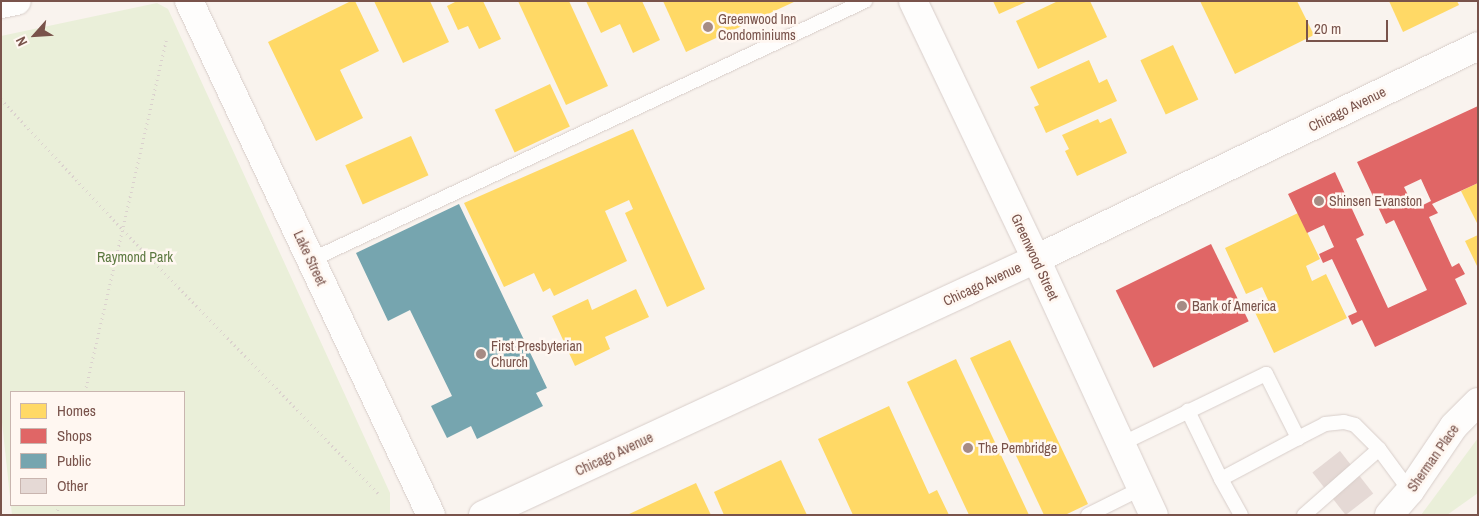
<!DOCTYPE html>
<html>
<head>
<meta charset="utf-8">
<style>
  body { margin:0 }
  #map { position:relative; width:1479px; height:516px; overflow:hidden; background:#f9f3ee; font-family:"Archivo Narrow",sans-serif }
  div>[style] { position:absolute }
  .green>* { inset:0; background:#eaefd9 }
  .homes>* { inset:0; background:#ffd966; transform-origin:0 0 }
  .shops>* { inset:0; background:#e06666; transform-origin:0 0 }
  .public>* { inset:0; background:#76a5af }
  .building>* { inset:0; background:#e5d9d5; transform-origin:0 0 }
  .path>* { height:3px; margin-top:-1.5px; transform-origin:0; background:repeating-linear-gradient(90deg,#dbd1ce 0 1px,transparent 0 5px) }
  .roads { filter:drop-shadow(0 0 1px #d8ceca) drop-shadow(0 0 1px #d8ceca) }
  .service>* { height:14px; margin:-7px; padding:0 7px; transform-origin:7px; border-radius:7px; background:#fefdfc }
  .minor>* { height:28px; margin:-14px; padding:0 14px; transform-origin:14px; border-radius:14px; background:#fefdfc }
  .tertiary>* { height:28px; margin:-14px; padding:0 14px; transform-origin:14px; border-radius:14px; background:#fefdfc }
  .secondary>* { height:28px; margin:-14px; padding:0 14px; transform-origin:14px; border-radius:14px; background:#fefdfc }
  .dots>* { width:14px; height:14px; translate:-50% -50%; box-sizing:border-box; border:2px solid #fff7f1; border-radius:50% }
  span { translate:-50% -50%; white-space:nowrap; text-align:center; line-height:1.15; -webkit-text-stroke:5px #fff7f1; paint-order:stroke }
  .poi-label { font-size:14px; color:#79534b }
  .left { translate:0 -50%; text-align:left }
  .street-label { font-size:14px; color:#79534b }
  .park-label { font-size:14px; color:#5c7940 }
  .frame { position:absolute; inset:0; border:2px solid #79534b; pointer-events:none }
  .legend { position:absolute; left:10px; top:391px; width:175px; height:115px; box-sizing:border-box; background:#fff7f1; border:1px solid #c9b5af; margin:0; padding:6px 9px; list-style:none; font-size:15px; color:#79534b }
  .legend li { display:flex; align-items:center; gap:10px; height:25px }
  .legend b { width:25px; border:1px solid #c9b5af }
  .north { position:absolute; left:10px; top:10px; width:50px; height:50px; -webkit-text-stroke:4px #fff7f1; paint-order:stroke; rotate:244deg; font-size:14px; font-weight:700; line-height:20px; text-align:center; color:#79534b }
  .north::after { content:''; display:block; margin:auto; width:18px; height:22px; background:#79534b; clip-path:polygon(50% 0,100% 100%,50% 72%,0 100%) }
  .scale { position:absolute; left:1306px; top:20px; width:82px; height:22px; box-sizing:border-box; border:2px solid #79534b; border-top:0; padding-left:6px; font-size:15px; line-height:18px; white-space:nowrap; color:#79534b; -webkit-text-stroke:4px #fff7f1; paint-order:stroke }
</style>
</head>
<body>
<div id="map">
  <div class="green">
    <div style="clip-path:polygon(evenodd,157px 3px,168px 9px,390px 493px,390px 515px,12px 515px,1px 413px,1px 36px,157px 3px,11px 392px,184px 392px,184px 505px,11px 505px,11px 392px)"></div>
    <div style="clip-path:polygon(1478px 438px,1478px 493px,1447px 515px,1421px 515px)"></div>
  </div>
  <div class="homes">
    <div style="clip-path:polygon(351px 1px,355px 1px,379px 51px,340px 70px,363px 118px,316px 141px,268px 42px)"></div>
    <div style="clip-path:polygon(374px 1px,430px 1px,449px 42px,403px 63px)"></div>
    <div style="clip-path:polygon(457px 1px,483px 1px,501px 39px,479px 49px,468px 26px,458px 30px,447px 6px)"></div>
    <div style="clip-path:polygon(518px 1px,569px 1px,608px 86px,566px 105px)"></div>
    <div style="clip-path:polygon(586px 1px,642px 1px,660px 40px,633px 53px,620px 24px,601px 33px)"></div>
    <div style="clip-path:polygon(663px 1px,796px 1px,686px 52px)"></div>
    <div style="clip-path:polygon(993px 1px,1028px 1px,999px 14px)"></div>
    <div style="clip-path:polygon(1058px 1px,1090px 1px,1107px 37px,1038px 69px,1016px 21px)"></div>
    <div style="clip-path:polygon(1200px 1px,1297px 1px,1314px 35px,1235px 74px)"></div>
    <div style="clip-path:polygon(1389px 1px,1457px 1px,1459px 5px,1403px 32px)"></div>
    <div style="left:1173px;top:45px;width:60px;height:36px;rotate:65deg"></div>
    <div style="clip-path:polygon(1089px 60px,1099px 83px,1107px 79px,1117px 101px,1046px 133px,1034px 107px,1039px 105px,1030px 87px)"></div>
    <div style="left:550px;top:84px;width:47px;height:61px;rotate:65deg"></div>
    <div style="clip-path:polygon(1111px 118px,1127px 153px,1077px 176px,1065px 151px,1069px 149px,1062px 135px,1098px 119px,1100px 123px)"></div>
    <div style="clip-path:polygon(633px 129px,705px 289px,667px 307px,625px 213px,633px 209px,629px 200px,605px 211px,627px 261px,554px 296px,550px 288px,543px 292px,534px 273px,504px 287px,464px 203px)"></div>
    <div style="left:411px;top:136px;width:43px;height:72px;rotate:66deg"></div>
    <div style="clip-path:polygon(1478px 183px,1478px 225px,1461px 191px)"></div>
    <div style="clip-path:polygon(1298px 213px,1320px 259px,1306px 266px,1312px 281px,1326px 274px,1347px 318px,1274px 353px,1253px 308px,1268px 300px,1262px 287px,1246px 294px,1225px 248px)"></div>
    <div style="clip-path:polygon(1478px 235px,1478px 268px,1465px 241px)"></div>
    <div style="clip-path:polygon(636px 289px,649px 317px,605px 337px,610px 349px,575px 366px,552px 316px,588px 299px,592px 310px)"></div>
    <div style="clip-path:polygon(1010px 340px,1088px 504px,1065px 515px,1044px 515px,970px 358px)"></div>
    <div style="clip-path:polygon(956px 359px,1029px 515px,969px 515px,907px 382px)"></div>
    <div style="clip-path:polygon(889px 406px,929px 494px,937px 490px,949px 515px,853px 515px,818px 439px)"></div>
    <div style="clip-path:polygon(781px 460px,807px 515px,724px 515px,714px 492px)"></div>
    <div style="clip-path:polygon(696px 483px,711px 515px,627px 515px)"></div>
  </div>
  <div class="shops">
    <div style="clip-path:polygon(evenodd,1478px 106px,1478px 183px,1432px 204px,1438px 213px,1429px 217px,1452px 267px,1459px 263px,1465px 274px,1455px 279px,1467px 304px,1375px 347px,1362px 320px,1352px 325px,1348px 316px,1357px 312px,1332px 259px,1323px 263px,1319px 254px,1334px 247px,1324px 225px,1307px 233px,1288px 194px,1335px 172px,1364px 235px,1356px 239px,1388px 308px,1427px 290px,1394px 220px,1386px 224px,1357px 162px,1478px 106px,1421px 179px,1431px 201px,1415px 209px,1404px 187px,1421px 179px)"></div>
    <div style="left:1211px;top:244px;width:86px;height:106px;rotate:64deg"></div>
  </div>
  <div class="public">
    <div style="clip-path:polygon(459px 204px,547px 388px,536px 393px,543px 406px,477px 439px,471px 426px,447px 438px,431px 406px,452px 396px,410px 310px,388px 321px,356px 253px)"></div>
  </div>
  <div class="building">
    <div style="left:1340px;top:451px;width:54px;height:35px;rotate:52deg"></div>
  </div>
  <div class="path">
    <div style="left:1px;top:99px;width:179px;rotate:47deg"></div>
    <div style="left:123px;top:230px;width:369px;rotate:45.9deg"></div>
    <div style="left:85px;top:392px;width:364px;rotate:-77deg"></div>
    <div style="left:56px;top:515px;width:10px;rotate:-73deg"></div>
  </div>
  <div class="roads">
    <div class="service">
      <div style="left:311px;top:260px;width:612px;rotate:-25.06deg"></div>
      <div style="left:1298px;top:438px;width:30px;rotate:-27deg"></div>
      <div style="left:1325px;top:424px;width:19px;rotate:-6deg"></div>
      <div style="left:1344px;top:422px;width:11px;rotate:15deg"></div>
      <div style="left:1355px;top:425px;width:34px;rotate:45deg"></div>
      <div style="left:1379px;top:449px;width:52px;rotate:53.6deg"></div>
      <div style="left:1121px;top:444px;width:161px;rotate:-25.8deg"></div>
      <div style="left:1266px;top:374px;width:72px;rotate:63.4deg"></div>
      <div style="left:1298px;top:438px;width:87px;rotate:152deg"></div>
      <div style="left:1221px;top:479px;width:76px;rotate:-115.9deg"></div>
      <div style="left:1221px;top:479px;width:41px;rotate:60.9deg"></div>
      <div style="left:1088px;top:515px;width:60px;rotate:-26.6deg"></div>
      <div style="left:1304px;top:515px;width:100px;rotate:-41.3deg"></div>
    </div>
    <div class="minor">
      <div style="left:189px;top:1px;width:568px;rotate:64.79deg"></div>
      <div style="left:913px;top:1px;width:286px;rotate:64.5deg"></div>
      <div style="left:1px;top:4px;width:16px;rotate:-11deg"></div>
    </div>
    <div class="tertiary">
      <div style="left:1036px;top:259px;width:282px;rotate:65.3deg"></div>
      <div style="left:1389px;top:515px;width:32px;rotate:-49deg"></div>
      <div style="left:1410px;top:491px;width:78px;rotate:-55.9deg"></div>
      <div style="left:1454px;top:426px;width:34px;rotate:-45deg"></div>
    </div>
    <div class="secondary">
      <div style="left:483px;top:515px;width:609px;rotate:-24.84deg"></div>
      <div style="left:1036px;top:259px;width:491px;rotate:-25.7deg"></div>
    </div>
  </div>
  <div class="dots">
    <div style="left:708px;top:27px;background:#a68b84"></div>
    <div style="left:1319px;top:201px;background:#a68b84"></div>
    <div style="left:1182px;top:306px;background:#a68b84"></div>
    <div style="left:481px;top:354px;background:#a68b84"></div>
    <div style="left:968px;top:448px;background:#a68b84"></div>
  </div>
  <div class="poi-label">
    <span class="left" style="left:718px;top:27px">Greenwood Inn<br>Condominiums</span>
    <span class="left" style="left:1329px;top:201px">Shinsen Evanston</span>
    <span class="left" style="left:1192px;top:306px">Bank of America</span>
    <span class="left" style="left:491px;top:354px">First Presbyterian<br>Church</span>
    <span class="left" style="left:978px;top:448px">The Pembridge</span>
  </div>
  <div class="street-label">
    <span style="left:1347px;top:109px;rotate:-26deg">Chicago Avenue</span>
    <span style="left:1035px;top:257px;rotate:65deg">Greenwood Street</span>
    <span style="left:310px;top:258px;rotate:65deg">Lake Street</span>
    <span style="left:982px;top:284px;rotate:-25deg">Chicago Avenue</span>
    <span style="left:614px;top:454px;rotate:-25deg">Chicago Avenue</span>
    <span style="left:1433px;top:458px;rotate:-55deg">Sherman Place</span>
  </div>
  <div class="park-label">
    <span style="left:135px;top:257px">Raymond Park</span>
  </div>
  <div class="frame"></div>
  <ul class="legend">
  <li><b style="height:14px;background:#ffd966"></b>Homes</li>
  <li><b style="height:14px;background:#e06666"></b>Shops</li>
  <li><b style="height:14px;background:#76a5af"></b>Public</li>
  <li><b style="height:14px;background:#e5d9d5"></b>Other</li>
  </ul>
  <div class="north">N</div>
  <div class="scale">20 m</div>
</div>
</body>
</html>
